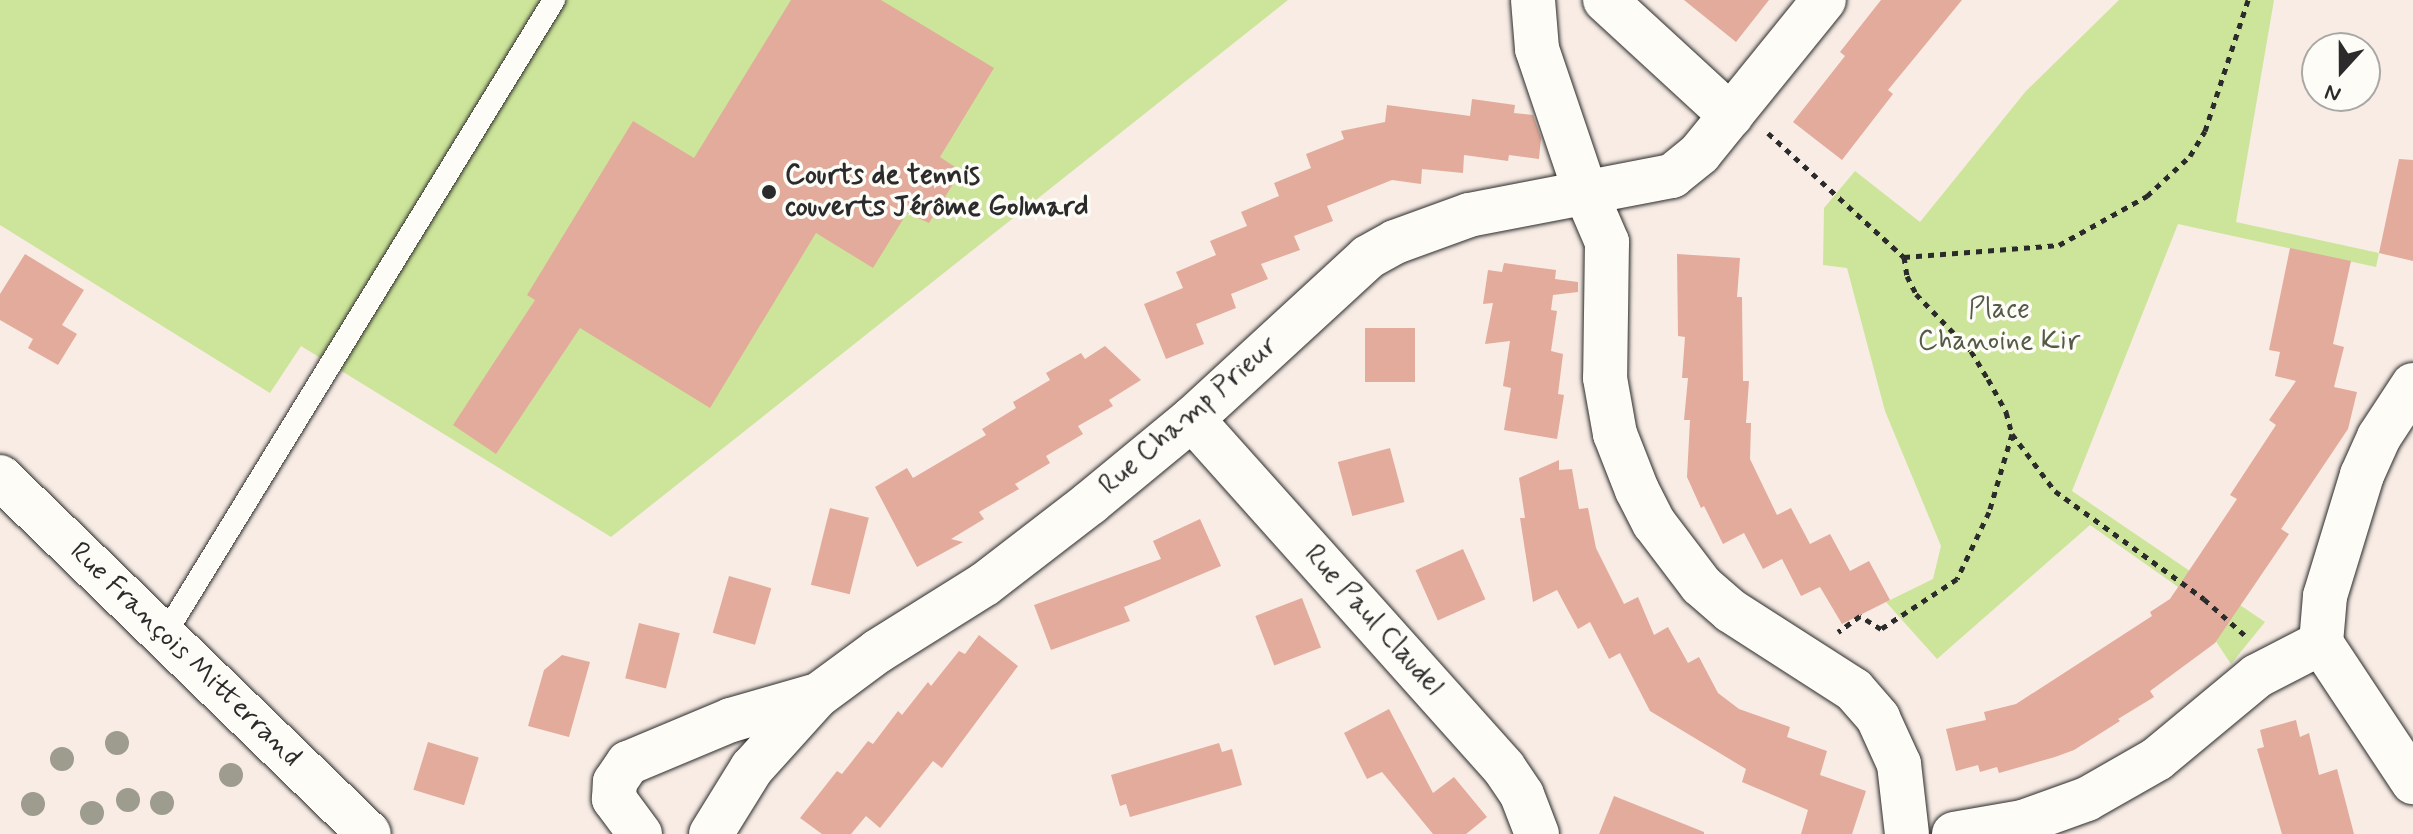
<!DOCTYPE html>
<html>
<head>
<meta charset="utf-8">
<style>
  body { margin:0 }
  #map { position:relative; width:2413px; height:834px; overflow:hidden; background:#f8ece5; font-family:Mynerve,sans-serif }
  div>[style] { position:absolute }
  .green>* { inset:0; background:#cde59a }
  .building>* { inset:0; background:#e3ab9b; transform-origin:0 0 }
  .path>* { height:5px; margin-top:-2.5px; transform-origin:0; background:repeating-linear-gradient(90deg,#2b2b2b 0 6px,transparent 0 12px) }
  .roads { filter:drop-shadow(0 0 2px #2b2b2b) drop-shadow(0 0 2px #2b2b2b) }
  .service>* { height:22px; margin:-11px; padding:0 11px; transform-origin:11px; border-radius:11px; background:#fdfcf7 }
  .minor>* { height:44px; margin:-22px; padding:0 22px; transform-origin:22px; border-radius:22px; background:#fdfcf7 }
  .tertiary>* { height:44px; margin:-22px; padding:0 22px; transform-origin:22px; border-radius:22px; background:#fdfcf7 }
  .trees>* { width:24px; height:24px; margin:-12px; border-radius:50%; background:#9e9c8e }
  .dots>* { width:22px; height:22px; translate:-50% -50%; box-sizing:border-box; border:4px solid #fdfcf7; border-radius:50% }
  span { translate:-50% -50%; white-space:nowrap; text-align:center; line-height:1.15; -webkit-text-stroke:7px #fdfcf7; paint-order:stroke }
  .poi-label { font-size:28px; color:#2b2b2b; font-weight:700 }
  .left { translate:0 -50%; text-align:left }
  .park-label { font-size:28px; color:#545a47 }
  .street-label { font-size:28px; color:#2b2b2b }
  .north { position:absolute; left:2301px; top:32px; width:80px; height:80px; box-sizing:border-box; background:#fdfcf7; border:2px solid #a9a8a5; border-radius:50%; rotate:201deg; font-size:22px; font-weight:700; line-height:32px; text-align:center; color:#2b2b2b }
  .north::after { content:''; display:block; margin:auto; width:28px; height:36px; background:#2b2b2b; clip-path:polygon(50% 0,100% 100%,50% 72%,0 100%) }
</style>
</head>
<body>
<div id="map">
  <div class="green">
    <div style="clip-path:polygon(0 0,1288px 0,611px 537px,301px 346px,270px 393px,0 225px)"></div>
    <div style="clip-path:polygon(2119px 0,2274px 0,2236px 222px,2379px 253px,2376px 267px,2178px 224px,2072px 491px,2265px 622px,2231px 664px,2181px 589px,2090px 525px,1937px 659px,1886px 602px,1933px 579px,1941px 546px,1885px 411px,1847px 268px,1823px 265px,1824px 208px,1855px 171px,1920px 222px,2026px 91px)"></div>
  </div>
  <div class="building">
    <div style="clip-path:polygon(791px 0,881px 0,994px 68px,940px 157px,961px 171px,929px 223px,907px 213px,873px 268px,816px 233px,710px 408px,580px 328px,496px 454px,453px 425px,535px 300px,527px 295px,633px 121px,694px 158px)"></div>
    <div style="clip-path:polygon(1684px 0,1769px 0,1736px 42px)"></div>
    <div style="clip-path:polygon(1881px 0,1962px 0,1888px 90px,1893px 94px,1842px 160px,1793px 122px,1845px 56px,1840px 52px)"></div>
    <div style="clip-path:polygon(1472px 99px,1515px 105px,1514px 113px,1533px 115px,1541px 138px,1539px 159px,1509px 155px,1508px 161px,1464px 155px,1463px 173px,1422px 169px,1421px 184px,1392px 180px,1327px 206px,1333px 221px,1294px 236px,1300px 250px,1261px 264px,1268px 279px,1231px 294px,1236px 308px,1196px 324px,1204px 344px,1166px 359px,1144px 304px,1183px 288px,1176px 272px,1216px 255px,1210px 241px,1247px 226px,1241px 212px,1279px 196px,1274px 183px,1311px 168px,1306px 154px,1344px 139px,1341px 131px,1385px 122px,1387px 105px,1470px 116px)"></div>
    <div style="clip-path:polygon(2399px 159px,2413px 160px,2413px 261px,2379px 253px)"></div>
    <div style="clip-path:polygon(2290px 248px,2351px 261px,2333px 344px,2344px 347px,2334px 387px,2357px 392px,2348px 429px,2281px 529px,2289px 534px,2215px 643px,2150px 691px,2154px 697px,2118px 719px,2120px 721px,2074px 750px,2055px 757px,1999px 773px,1997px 767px,1980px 772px,1978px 765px,1956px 771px,1946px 729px,1986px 720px,1984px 712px,2016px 704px,2152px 616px,2150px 612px,2170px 599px,2237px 499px,2230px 495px,2276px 425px,2269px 420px,2296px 381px,2275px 376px,2280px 352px,2269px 350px)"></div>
    <div style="clip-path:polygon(25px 254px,84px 290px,62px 325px,77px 334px,58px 365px,28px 348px,33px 339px,0 320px,0 294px)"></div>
    <div style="clip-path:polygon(1677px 254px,1740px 258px,1737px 297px,1742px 297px,1743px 381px,1749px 381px,1746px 423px,1751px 423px,1750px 459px,1777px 515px,1791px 508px,1810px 544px,1830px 534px,1850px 571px,1869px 561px,1890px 600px,1842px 624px,1820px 587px,1801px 596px,1782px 559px,1763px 569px,1744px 533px,1723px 544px,1704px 506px,1701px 508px,1687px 477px,1690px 420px,1684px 420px,1688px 378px,1682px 378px,1685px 337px,1678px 336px)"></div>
    <div style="clip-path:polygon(1504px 263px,1556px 270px,1555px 279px,1578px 282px,1578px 292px,1553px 295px,1551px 310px,1557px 311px,1551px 351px,1563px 354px,1558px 394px,1564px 395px,1557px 439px,1504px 430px,1511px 388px,1503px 386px,1510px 341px,1485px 344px,1493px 303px,1483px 304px,1488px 270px,1502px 272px)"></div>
    <div style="left:1365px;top:328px;width:50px;height:54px"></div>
    <div style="clip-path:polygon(1105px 346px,1141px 380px,1109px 400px,1113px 406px,1078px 426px,1083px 434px,1046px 456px,1050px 463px,1015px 484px,1019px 489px,979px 512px,984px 519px,951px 539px,963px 542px,917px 567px,875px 487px,907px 468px,913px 478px,986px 435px,982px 429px,1016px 408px,1013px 402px,1050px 380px,1046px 373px,1081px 353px,1085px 359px)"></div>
    <div style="left:1390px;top:448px;width:56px;height:54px;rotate:75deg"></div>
    <div style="clip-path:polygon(1559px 460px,1559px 470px,1572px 469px,1579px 509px,1588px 508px,1596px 548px,1624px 604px,1638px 597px,1654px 635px,1668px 627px,1688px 663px,1699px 657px,1718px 693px,1739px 709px,1790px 727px,1787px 737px,1827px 751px,1820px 775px,1866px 791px,1852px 834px,1801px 834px,1808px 810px,1742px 782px,1746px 769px,1650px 711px,1620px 653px,1609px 659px,1590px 622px,1578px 629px,1557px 590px,1533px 602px,1520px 518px,1525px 518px,1519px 478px)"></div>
    <div style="left:830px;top:508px;width:40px;height:79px;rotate:14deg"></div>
    <div style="clip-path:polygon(1200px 519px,1221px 566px,1124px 607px,1130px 621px,1051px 650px,1034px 605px,1161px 559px,1153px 541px)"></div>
    <div style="left:1463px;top:549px;width:55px;height:52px;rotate:66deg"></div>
    <div style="left:729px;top:576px;width:44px;height:59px;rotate:16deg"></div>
    <div style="left:1302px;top:598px;width:53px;height:50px;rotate:69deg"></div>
    <div style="left:639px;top:623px;width:42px;height:57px;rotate:14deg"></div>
    <div style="clip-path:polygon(979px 635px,1018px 666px,942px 768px,933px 761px,880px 828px,866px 816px,851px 834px,822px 834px,800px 818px,837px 771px,842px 774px,868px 741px,873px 744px,898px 711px,902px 715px,928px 682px,931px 686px,959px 651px,965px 654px)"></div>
    <div style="clip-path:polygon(562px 655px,590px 662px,569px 737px,528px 726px,544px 670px)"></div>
    <div style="clip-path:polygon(1389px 709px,1433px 793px,1454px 777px,1487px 817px,1466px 834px,1433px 834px,1382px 772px,1367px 779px,1344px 733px)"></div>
    <div style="clip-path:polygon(2296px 720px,2300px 737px,2309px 733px,2319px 775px,2337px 769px,2354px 834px,2282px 834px,2257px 749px,2264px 747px,2260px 730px)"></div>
    <div style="left:428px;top:742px;width:53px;height:50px;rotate:17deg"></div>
    <div style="clip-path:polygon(1219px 743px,1222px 752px,1232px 749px,1242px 785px,1130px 817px,1126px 804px,1120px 806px,1111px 775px)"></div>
    <div style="clip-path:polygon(1614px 796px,1704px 832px,1704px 834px,1599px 834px)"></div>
  </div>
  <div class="path">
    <div style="left:1768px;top:133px;width:184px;rotate:42.4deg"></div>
    <div style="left:1904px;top:257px;width:19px;rotate:81deg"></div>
    <div style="left:1907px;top:276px;width:20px;rotate:63deg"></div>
    <div style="left:1916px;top:294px;width:79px;rotate:46deg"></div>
    <div style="left:1971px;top:351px;width:33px;rotate:59deg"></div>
    <div style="left:1988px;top:379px;width:38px;rotate:61deg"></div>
    <div style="left:2006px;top:412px;width:23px;rotate:75deg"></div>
    <div style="left:2012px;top:434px;width:81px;rotate:106.4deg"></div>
    <div style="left:1989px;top:512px;width:74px;rotate:115.5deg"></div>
    <div style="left:1957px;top:579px;width:91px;rotate:146.7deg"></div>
    <div style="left:1881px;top:629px;width:25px;rotate:-148deg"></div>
    <div style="left:1860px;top:616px;width:27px;rotate:144deg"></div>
    <div style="left:1904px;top:257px;width:155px;rotate:-4.4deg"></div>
    <div style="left:2059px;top:245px;width:101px;rotate:-29.1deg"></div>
    <div style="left:2147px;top:196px;width:59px;rotate:-42.9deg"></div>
    <div style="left:2190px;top:156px;width:29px;rotate:-59deg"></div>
    <div style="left:2205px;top:131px;width:138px;rotate:-71.8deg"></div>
    <div style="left:2012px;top:434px;width:71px;rotate:53deg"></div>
    <div style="left:2055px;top:491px;width:184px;rotate:35.9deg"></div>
    <div style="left:2204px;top:599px;width:57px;rotate:41.5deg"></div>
  </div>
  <div class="roads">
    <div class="service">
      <div style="left:165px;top:634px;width:744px;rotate:-58.47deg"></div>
    </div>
    <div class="minor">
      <div style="left:1533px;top:0;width:49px;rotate:85.3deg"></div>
      <div style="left:1537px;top:49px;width:150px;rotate:71.3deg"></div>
      <div style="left:1585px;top:191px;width:56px;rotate:66.7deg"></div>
      <div style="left:1607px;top:242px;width:136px;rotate:90.8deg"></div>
      <div style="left:1605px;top:378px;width:57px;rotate:79.9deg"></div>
      <div style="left:1615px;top:434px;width:60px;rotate:68.6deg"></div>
      <div style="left:1637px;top:490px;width:37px;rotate:63deg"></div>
      <div style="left:1654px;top:523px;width:78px;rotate:52.8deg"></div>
      <div style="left:1701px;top:585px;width:40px;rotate:41deg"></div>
      <div style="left:1731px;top:611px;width:146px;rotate:32.7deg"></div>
      <div style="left:1854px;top:690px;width:37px;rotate:49deg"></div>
      <div style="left:1878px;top:718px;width:51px;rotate:65.5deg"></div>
      <div style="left:1899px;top:764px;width:70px;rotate:83.5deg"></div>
      <div style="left:1605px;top:0;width:171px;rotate:42.6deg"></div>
      <div style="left:2413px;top:385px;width:62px;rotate:123.2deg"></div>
      <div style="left:2379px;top:437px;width:42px;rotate:114.1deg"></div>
      <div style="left:2362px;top:475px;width:127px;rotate:107deg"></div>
      <div style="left:2325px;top:596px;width:47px;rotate:94.9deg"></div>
      <div style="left:2321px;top:643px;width:167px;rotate:56.5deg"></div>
      <div style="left:1192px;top:419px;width:468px;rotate:48.2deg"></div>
      <div style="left:1504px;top:768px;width:32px;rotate:56deg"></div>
      <div style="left:1522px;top:795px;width:42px;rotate:69deg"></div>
      <div style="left:640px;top:834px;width:44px;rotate:-126.6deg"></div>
      <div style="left:614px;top:799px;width:17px;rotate:-87deg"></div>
      <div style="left:615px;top:782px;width:23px;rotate:-56deg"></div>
      <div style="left:628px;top:763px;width:112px;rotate:-22.7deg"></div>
      <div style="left:731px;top:720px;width:86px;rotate:-16.1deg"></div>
      <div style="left:711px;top:834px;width:78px;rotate:-58.2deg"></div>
      <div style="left:752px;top:768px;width:97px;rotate:-47.9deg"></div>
      <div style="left:817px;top:696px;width:76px;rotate:-36.4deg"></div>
      <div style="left:878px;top:651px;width:126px;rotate:-32.1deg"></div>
      <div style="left:985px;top:584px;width:133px;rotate:-37.6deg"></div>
      <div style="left:1090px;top:503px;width:132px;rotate:-39.5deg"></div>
      <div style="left:1192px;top:419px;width:239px;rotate:-42.6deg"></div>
      <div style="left:1368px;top:257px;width:31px;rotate:-29deg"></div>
      <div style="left:1395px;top:242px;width:79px;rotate:-20deg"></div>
      <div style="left:1469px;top:215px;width:207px;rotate:-10.9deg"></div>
      <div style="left:1672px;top:176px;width:36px;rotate:-39deg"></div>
      <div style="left:1700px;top:153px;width:197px;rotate:-51deg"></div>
      <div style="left:1954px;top:834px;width:70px;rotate:-9.9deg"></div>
      <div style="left:2023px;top:822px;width:68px;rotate:-19.8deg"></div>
      <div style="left:2087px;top:799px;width:81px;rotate:-29.7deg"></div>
      <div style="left:2157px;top:759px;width:130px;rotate:-39.7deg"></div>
      <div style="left:2257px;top:676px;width:72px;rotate:-27.3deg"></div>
    </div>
    <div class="tertiary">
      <div style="left:0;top:477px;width:513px;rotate:44.05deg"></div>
    </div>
  </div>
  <div class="trees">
    <div style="left:117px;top:743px"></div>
    <div style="left:62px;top:759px"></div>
    <div style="left:231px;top:775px"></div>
    <div style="left:128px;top:800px"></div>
    <div style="left:162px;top:803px"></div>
    <div style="left:33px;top:804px"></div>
    <div style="left:92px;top:813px"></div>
  </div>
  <div class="dots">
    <div style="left:769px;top:192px;background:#2b2b2b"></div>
  </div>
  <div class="poi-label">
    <span class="left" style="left:785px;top:192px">Courts de tennis<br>couverts Jérôme Golmard</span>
  </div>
  <div class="park-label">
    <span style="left:1999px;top:326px">Place<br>Chanoine Kir</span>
  </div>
  <div class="street-label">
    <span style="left:1189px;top:416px;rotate:-41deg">Rue Champ Prieur</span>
    <span style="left:1373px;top:621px;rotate:48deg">Rue Paul Claudel</span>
    <span style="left:185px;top:655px;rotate:44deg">Rue François Mitterrand</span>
  </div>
  <div class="north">N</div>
</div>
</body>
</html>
